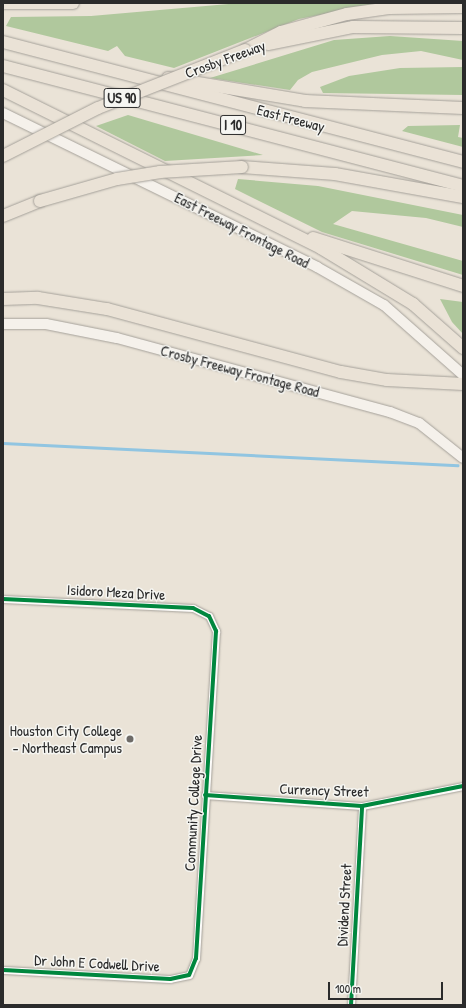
<!DOCTYPE html>
<html>
<head>
<meta charset="utf-8">
<style>
  body { margin:0 }
  #map { position:relative; width:466px; height:1008px; overflow:hidden; background:#eae3d7; font-family:"Patrick Hand",sans-serif }
  div>[style] { position:absolute }
  .forest>* { inset:0; background:#b0c89d }
  .stream>* { height:2.5px; margin:-1.25px; padding:0 1.25px; transform-origin:1.25px; border-radius:1.25px; background:#91c5e1 }
  .roads { filter:drop-shadow(0 0 1px #a5a19a) drop-shadow(0 0 1px #a5a19a) }
  .minor>* { height:7px; margin:-3.5px; padding:0 3.5px; transform-origin:3.5px; border-radius:3.5px; background:#fcfbf9 }
  .secondary>* { height:10px; margin:-5px; padding:0 5px; transform-origin:5px; border-radius:5px; background:#f5f1eb }
  .motorway>* { height:12px; margin:-6px; padding:0 6px; transform-origin:6px; border-radius:6px; background:#eae2d6 }
  .bridges { filter:drop-shadow(0 0 1px #a5a19a) drop-shadow(0 0 1px #a5a19a) }
  .motorway-bridge>* { height:12px; margin:-6px; padding:0 6px; transform-origin:6px; border-radius:6px; background:#eae2d6 }
  .cycleway>* { height:4px; margin:-2px; padding:0 2px; transform-origin:2px; border-radius:2px; background:#00873e }
  .dots>* { width:11px; height:11px; translate:-50% -50%; box-sizing:border-box; border:2px solid #f6f6f2; border-radius:50% }
  span { translate:-50% -50%; white-space:nowrap; text-align:center; line-height:1.15; -webkit-text-stroke:3px #f6f6f2; paint-order:stroke }
  .shield-label span { padding:1px 3px; background:#f6f6f2; border:1px solid; border-radius:3px; -webkit-text-stroke-width:0 }
  .shield-label { font-size:14px; color:#2b2b2b; font-weight:700 }
  .street-label { font-size:15px; color:#2b2b2b }
  .poi-label { font-size:15px; color:#2b2b2b }
  .right { translate:-100% -50%; text-align:right }
  .frame { position:absolute; inset:0; border:4px solid #2b2b2b; pointer-events:none }
  .scale { position:absolute; left:328px; top:982px; width:115px; height:18px; box-sizing:border-box; border:2px solid #2b2b2b; border-top:0; padding-left:5px; font-size:12px; line-height:14px; white-space:nowrap; color:#2b2b2b; -webkit-text-stroke:3px #f6f6f2; paint-order:stroke }
</style>
</head>
<body>
<div id="map">
  <div class="forest">
    <div style="clip-path:polygon(240px 3px,381px 3px,299px 19px,174px 68px,125px 56px,117px 46px,108px 51px,6px 26px,11px 17px,91px 16px)"></div>
    <div style="clip-path:polygon(390px 36px,463px 41px,463px 60px,421px 51px,382px 55px,312px 72px,298px 80px,290px 90px,210px 78px,334px 40px)"></div>
    <div style="clip-path:polygon(463px 67px,463px 95px,323px 93px,320px 87px,349px 76px,400px 68px)"></div>
    <div style="clip-path:polygon(128px 115px,263px 155px,165px 161px,96px 126px)"></div>
    <div style="clip-path:polygon(460px 125px,458px 137px,463px 138px,463px 147px,402px 131px,408px 126px)"></div>
    <div style="clip-path:polygon(238px 179px,318px 186px,463px 215px,463px 227px,426px 218px,352px 211px,333px 224px,463px 261px,463px 275px,322px 232px,235px 189px)"></div>
    <div style="clip-path:polygon(440px 299px,463px 302px,463px 334px,452px 322px)"></div>
  </div>
  <div class="stream">
    <div style="left:3px;top:443px;width:455px;rotate:2.8deg"></div>
  </div>
  <div class="roads">
    <div class="minor">
      <div style="left:3px;top:599px;width:190px;rotate:2.7deg"></div>
      <div style="left:193px;top:608px;width:18px;rotate:27deg"></div>
      <div style="left:209px;top:616px;width:17px;rotate:65deg"></div>
      <div style="left:216px;top:631px;width:328px;rotate:93.5deg"></div>
      <div style="left:196px;top:958px;width:18px;rotate:112deg"></div>
      <div style="left:189px;top:975px;width:19px;rotate:168deg"></div>
      <div style="left:170px;top:979px;width:167px;rotate:-176.9deg"></div>
      <div style="left:205px;top:795px;width:157px;rotate:4deg"></div>
      <div style="left:362px;top:806px;width:103px;rotate:-11.2deg"></div>
      <div style="left:351px;top:1005px;width:199px;rotate:-86.8deg"></div>
    </div>
    <div class="secondary">
      <div style="left:3px;top:113px;width:350px;rotate:26.1deg"></div>
      <div style="left:317px;top:267px;width:77px;rotate:29.6deg"></div>
      <div style="left:384px;top:305px;width:106px;rotate:41.5deg"></div>
      <div style="left:3px;top:324px;width:43px"></div>
      <div style="left:46px;top:324px;width:72px;rotate:11.2deg"></div>
      <div style="left:117px;top:338px;width:283px;rotate:15.2deg"></div>
      <div style="left:390px;top:412px;width:31px;rotate:21deg"></div>
      <div style="left:419px;top:423px;width:56px;rotate:38.5deg"></div>
    </div>
    <div class="motorway">
      <div style="left:4px;top:3px;width:69px"></div>
      <div style="left:3px;top:42px;width:475px;rotate:14.6deg"></div>
      <div style="left:268px;top:44px;width:87px;rotate:-11.3deg"></div>
      <div style="left:353px;top:27px;width:110px;rotate:0.5deg"></div>
      <div style="left:245px;top:50px;width:40px;rotate:-26.6deg"></div>
      <div style="left:281px;top:32px;width:68px;rotate:-15.3deg"></div>
      <div style="left:347px;top:14px;width:42px;rotate:-8.1deg"></div>
      <div style="left:389px;top:8px;width:74px;rotate:-0.8deg"></div>
      <div style="left:3px;top:66px;width:475px;rotate:14.6deg"></div>
      <div style="left:168px;top:78px;width:139px;rotate:9.5deg"></div>
      <div style="left:305px;top:101px;width:158px;rotate:2.5deg"></div>
      <div style="left:3px;top:90px;width:355px;rotate:26.4deg"></div>
      <div style="left:321px;top:248px;width:108px;rotate:31.3deg"></div>
      <div style="left:413px;top:304px;width:67px;rotate:41.3deg"></div>
      <div style="left:242px;top:167px;width:93px;rotate:4.3deg"></div>
      <div style="left:335px;top:174px;width:130px;rotate:10.2deg"></div>
      <div style="left:3px;top:216px;width:40px;rotate:-22deg"></div>
      <div style="left:313px;top:238px;width:157px;rotate:17.7deg"></div>
      <div style="left:3px;top:299px;width:35px;rotate:-2deg"></div>
      <div style="left:38px;top:298px;width:70px;rotate:9.1deg"></div>
      <div style="left:107px;top:309px;width:242px;rotate:15.1deg"></div>
      <div style="left:341px;top:372px;width:47px;rotate:9.9deg"></div>
      <div style="left:387px;top:380px;width:76px;rotate:3deg"></div>
    </div>
  </div>
  <div class="bridges">
    <div class="motorway-bridge">
      <div style="left:3px;top:156px;width:106px;rotate:-26.8deg"></div>
      <div style="left:98px;top:108px;width:158px;rotate:-21.5deg"></div>
      <div style="left:40px;top:201px;width:80px;rotate:-15.9deg"></div>
      <div style="left:117px;top:179px;width:44px;rotate:-9.2deg"></div>
      <div style="left:160px;top:172px;width:82px;rotate:-3.5deg"></div>
    </div>
  </div>
  <div class="cycleway">
    <div style="left:3px;top:599px;width:190px;rotate:2.7deg"></div>
    <div style="left:193px;top:608px;width:18px;rotate:27deg"></div>
    <div style="left:209px;top:616px;width:17px;rotate:65deg"></div>
    <div style="left:216px;top:631px;width:328px;rotate:93.5deg"></div>
    <div style="left:196px;top:958px;width:18px;rotate:112deg"></div>
    <div style="left:189px;top:975px;width:19px;rotate:168deg"></div>
    <div style="left:170px;top:979px;width:167px;rotate:-176.9deg"></div>
    <div style="left:205px;top:795px;width:157px;rotate:4deg"></div>
    <div style="left:362px;top:806px;width:103px;rotate:-11.2deg"></div>
    <div style="left:351px;top:1005px;width:199px;rotate:-86.8deg"></div>
  </div>
  <div class="dots">
    <div style="left:130px;top:739px;background:#6e6b67"></div>
  </div>
  <div class="shield-label">
    <span style="left:122px;top:98px">US 90</span>
    <span style="left:233px;top:125px">I 10</span>
  </div>
  <div class="street-label">
    <span style="left:225px;top:59px;rotate:-20deg">Crosby Freeway</span>
    <span style="left:291px;top:118px;rotate:15deg">East Freeway</span>
    <span style="left:242px;top:230px;rotate:27deg">East Freeway Frontage Road</span>
    <span style="left:240px;top:371px;rotate:15deg">Crosby Freeway Frontage Road</span>
    <span style="left:116px;top:592px;rotate:3deg">Isidoro Meza Drive</span>
    <span style="left:324px;top:790px;rotate:2deg">Currency Street</span>
    <span style="left:193px;top:803px;rotate:-87deg">Community College Drive</span>
    <span style="left:344px;top:905px;rotate:-87deg">Dividend Street</span>
    <span style="left:97px;top:963px;rotate:3deg">Dr John E Codwell Drive</span>
  </div>
  <div class="poi-label">
    <span class="right" style="left:122px;top:739px">Houston City College<br>- Northeast Campus</span>
  </div>
  <div class="frame"></div>
  <div class="scale">100 m</div>
</div>
</body>
</html>
